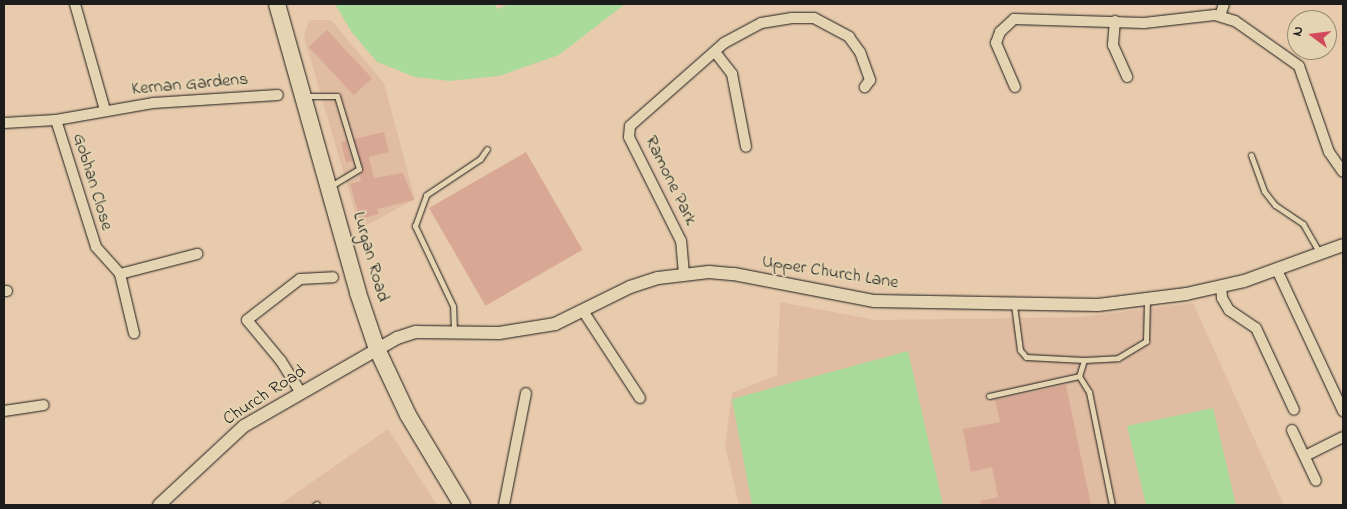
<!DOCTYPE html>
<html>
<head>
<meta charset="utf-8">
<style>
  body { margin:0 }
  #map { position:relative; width:1347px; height:509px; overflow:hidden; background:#e8cbac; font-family:"Indie Flower",sans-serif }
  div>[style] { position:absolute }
  .built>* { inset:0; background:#e0bda2 }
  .green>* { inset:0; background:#abdb9a }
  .building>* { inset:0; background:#d9a895; transform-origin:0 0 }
  .roads { filter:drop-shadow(0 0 1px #1c1c1c) drop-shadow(0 0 1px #1c1c1c) }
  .service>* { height:5px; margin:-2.5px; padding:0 2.5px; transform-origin:2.5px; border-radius:2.5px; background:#e5d4b1 }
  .minor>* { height:10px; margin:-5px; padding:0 5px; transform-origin:5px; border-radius:5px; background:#e5d4b1 }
  .tertiary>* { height:12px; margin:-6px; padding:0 6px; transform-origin:6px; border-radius:6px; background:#e5d4b1 }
  .primary>* { height:16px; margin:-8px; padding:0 8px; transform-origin:8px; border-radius:8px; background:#e5d4b1 }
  span { translate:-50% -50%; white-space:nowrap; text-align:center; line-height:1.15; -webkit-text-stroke:4px #e5d4b1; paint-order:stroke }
  .street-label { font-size:18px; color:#1c1c1c }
  .frame { position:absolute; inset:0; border:5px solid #1c1c1c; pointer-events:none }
  .north { position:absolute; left:1287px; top:10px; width:50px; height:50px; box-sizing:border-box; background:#e5d4b1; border:1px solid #958a75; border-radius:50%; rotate:285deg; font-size:14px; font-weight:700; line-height:20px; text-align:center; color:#1c1c1c }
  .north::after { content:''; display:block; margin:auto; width:18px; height:22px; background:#d1495b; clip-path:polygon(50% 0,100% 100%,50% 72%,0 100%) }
</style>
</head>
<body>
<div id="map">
  <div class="built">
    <div style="clip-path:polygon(309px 20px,331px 20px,384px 83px,415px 199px,360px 229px,304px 37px)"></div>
    <div style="clip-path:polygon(780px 302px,876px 320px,1080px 317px,1193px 303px,1284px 505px,739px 505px,725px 446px,732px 393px,777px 375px)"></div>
    <div style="clip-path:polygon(388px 429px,437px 505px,279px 505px)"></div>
  </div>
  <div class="green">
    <div style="clip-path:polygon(335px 4px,495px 4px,497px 9px,510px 4px,625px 4px,559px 55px,499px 76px,449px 81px,415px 77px,377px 62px,351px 31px)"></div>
    <div style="clip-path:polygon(908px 351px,943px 505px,752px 505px,732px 399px)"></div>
    <div style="clip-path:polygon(1213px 408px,1236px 505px,1146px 505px,1127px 426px)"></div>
  </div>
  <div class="building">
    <div style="left:327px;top:30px;width:66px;height:25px;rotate:47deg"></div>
    <div style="clip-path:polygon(384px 132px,389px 152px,369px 157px,374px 178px,403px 173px,414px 200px,377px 209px,379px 214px,360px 219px,350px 184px,361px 181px,359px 174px,363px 169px,354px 139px)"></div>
    <div style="clip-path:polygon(346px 141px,352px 161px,346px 163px,341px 142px)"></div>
    <div style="left:526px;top:152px;width:113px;height:112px;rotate:60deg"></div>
    <div style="clip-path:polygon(1066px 385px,1091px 505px,981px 505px,980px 501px,998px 497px,992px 467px,971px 472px,963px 429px,1000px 422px,995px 400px)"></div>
  </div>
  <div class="roads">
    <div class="service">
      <div style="left:305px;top:96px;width:32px"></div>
      <div style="left:337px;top:96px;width:76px;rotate:73.2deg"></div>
      <div style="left:359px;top:169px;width:33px;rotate:149deg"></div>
      <div style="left:1251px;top:155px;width:38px;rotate:70deg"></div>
      <div style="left:1264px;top:191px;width:18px;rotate:52deg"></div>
      <div style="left:1275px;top:205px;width:34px;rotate:34deg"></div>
      <div style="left:1303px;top:224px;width:34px;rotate:60deg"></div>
      <div style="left:1014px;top:305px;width:45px;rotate:82.4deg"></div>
      <div style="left:1020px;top:350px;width:9px;rotate:49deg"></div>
      <div style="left:1026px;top:357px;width:58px;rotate:3deg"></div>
      <div style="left:1084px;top:360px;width:34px;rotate:-3deg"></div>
      <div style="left:1118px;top:358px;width:33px;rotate:-31deg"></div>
      <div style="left:1146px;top:341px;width:41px;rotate:-88.6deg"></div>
      <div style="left:454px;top:331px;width:25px;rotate:-92deg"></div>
      <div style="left:453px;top:306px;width:89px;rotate:-115.4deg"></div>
      <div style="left:415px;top:226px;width:33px;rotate:-70deg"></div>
      <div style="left:426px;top:195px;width:65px;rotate:-33.7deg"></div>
      <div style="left:480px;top:159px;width:12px;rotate:-55deg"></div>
      <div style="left:1084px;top:360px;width:17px;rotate:107deg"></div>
      <div style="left:1079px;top:376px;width:19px;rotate:58deg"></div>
      <div style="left:1089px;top:392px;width:115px;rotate:78.5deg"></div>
      <div style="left:989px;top:396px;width:92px;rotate:-12.5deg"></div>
      <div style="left:315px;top:505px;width:2px;rotate:-27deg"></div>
    </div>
    <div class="minor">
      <div style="left:75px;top:4px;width:110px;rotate:74.2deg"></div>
      <div style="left:1220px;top:16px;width:13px;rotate:-72deg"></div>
      <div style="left:1115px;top:21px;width:24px;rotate:95deg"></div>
      <div style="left:1113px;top:45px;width:35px;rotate:66deg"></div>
      <div style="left:715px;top:52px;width:28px;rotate:52deg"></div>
      <div style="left:732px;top:74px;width:74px;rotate:79.1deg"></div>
      <div style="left:1015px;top:87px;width:48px;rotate:-113.4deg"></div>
      <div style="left:996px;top:43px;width:12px;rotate:-70deg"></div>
      <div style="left:1000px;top:32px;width:19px;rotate:-43deg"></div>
      <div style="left:1014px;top:19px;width:130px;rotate:1.8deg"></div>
      <div style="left:1144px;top:23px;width:71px;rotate:-6.4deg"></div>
      <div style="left:1215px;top:15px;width:21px;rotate:17deg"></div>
      <div style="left:1235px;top:21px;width:78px;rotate:35.1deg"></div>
      <div style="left:1299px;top:66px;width:91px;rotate:70.8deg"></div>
      <div style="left:1329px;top:152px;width:24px;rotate:55deg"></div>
      <div style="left:56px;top:120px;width:133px;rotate:72.5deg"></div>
      <div style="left:96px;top:247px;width:36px;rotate:48deg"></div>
      <div style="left:120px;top:274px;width:61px;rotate:76.7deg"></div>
      <div style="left:4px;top:123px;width:52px;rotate:-3.3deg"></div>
      <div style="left:56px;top:120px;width:98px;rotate:-9.9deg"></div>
      <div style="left:153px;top:103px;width:125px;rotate:-3.7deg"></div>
      <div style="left:1277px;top:270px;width:156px;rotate:64.9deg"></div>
      <div style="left:120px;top:274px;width:80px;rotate:-14.6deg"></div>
      <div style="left:684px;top:274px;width:33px;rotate:-95deg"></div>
      <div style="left:681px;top:241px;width:116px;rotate:-116.6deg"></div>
      <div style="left:629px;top:137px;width:11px;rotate:-85deg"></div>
      <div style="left:630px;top:126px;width:125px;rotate:-41.4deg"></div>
      <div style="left:724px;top:43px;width:42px;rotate:-28.4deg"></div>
      <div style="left:761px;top:23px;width:30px;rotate:-9deg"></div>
      <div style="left:791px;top:18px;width:23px"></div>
      <div style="left:814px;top:18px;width:40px;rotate:28deg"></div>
      <div style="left:849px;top:37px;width:19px;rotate:54deg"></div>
      <div style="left:860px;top:52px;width:30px;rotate:70deg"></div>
      <div style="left:870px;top:80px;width:9px;rotate:126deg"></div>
      <div style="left:1221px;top:286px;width:12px;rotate:85deg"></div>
      <div style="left:1222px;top:298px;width:14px;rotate:60deg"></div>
      <div style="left:1229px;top:310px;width:32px;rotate:34deg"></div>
      <div style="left:1256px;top:328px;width:90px;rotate:65.1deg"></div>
      <div style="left:4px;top:291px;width:3px"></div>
      <div style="left:583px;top:311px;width:104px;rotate:56.8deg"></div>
      <div style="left:301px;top:393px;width:38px;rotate:-122deg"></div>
      <div style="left:281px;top:361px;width:53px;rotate:-129.7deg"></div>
      <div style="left:247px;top:320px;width:67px;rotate:-37.7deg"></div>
      <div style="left:300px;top:279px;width:33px;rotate:-3deg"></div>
      <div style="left:4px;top:411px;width:40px;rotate:-8.5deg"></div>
      <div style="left:1292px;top:430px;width:56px;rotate:64.8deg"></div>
      <div style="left:1305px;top:456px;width:42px;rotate:-26.6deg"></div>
      <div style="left:504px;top:505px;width:114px;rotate:-78.9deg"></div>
    </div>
    <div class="tertiary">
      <div style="left:159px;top:505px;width:116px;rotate:-42.9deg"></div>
      <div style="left:244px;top:426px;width:177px;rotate:-29.9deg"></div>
      <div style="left:397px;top:338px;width:20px;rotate:-18deg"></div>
      <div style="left:416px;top:332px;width:83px;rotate:0.7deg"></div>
      <div style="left:499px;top:333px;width:57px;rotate:-9.1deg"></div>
      <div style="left:555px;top:324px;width:84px;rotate:-26.3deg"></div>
      <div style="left:630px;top:287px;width:29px;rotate:-18deg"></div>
      <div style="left:658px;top:278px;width:51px;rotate:-6.7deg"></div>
      <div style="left:709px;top:272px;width:25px;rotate:5deg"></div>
      <div style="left:734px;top:274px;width:143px;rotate:10.9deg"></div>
      <div style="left:874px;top:301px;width:224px;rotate:1deg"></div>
      <div style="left:1098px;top:305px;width:89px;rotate:-7.1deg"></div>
      <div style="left:1186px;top:294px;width:59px;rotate:-12.6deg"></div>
      <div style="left:1244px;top:281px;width:105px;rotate:-20deg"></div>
    </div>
    <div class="primary">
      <div style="left:277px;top:4px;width:300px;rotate:74.3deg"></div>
      <div style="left:358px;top:293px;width:59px;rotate:71.3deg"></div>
      <div style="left:377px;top:349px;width:73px;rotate:64.8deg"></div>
      <div style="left:408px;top:415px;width:105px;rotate:59deg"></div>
    </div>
  </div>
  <div class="street-label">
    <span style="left:190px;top:85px;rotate:-5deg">Kernan Gardens</span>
    <span style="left:670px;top:181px;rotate:64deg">Ramone Park</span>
    <span style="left:92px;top:182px;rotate:73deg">Gobhan Close</span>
    <span style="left:370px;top:257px;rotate:74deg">Lurgan Road</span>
    <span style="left:830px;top:273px;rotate:9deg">Upper Church Lane</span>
    <span style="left:265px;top:396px;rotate:-33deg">Church Road</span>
  </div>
  <div class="frame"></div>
  <div class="north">N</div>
</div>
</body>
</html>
